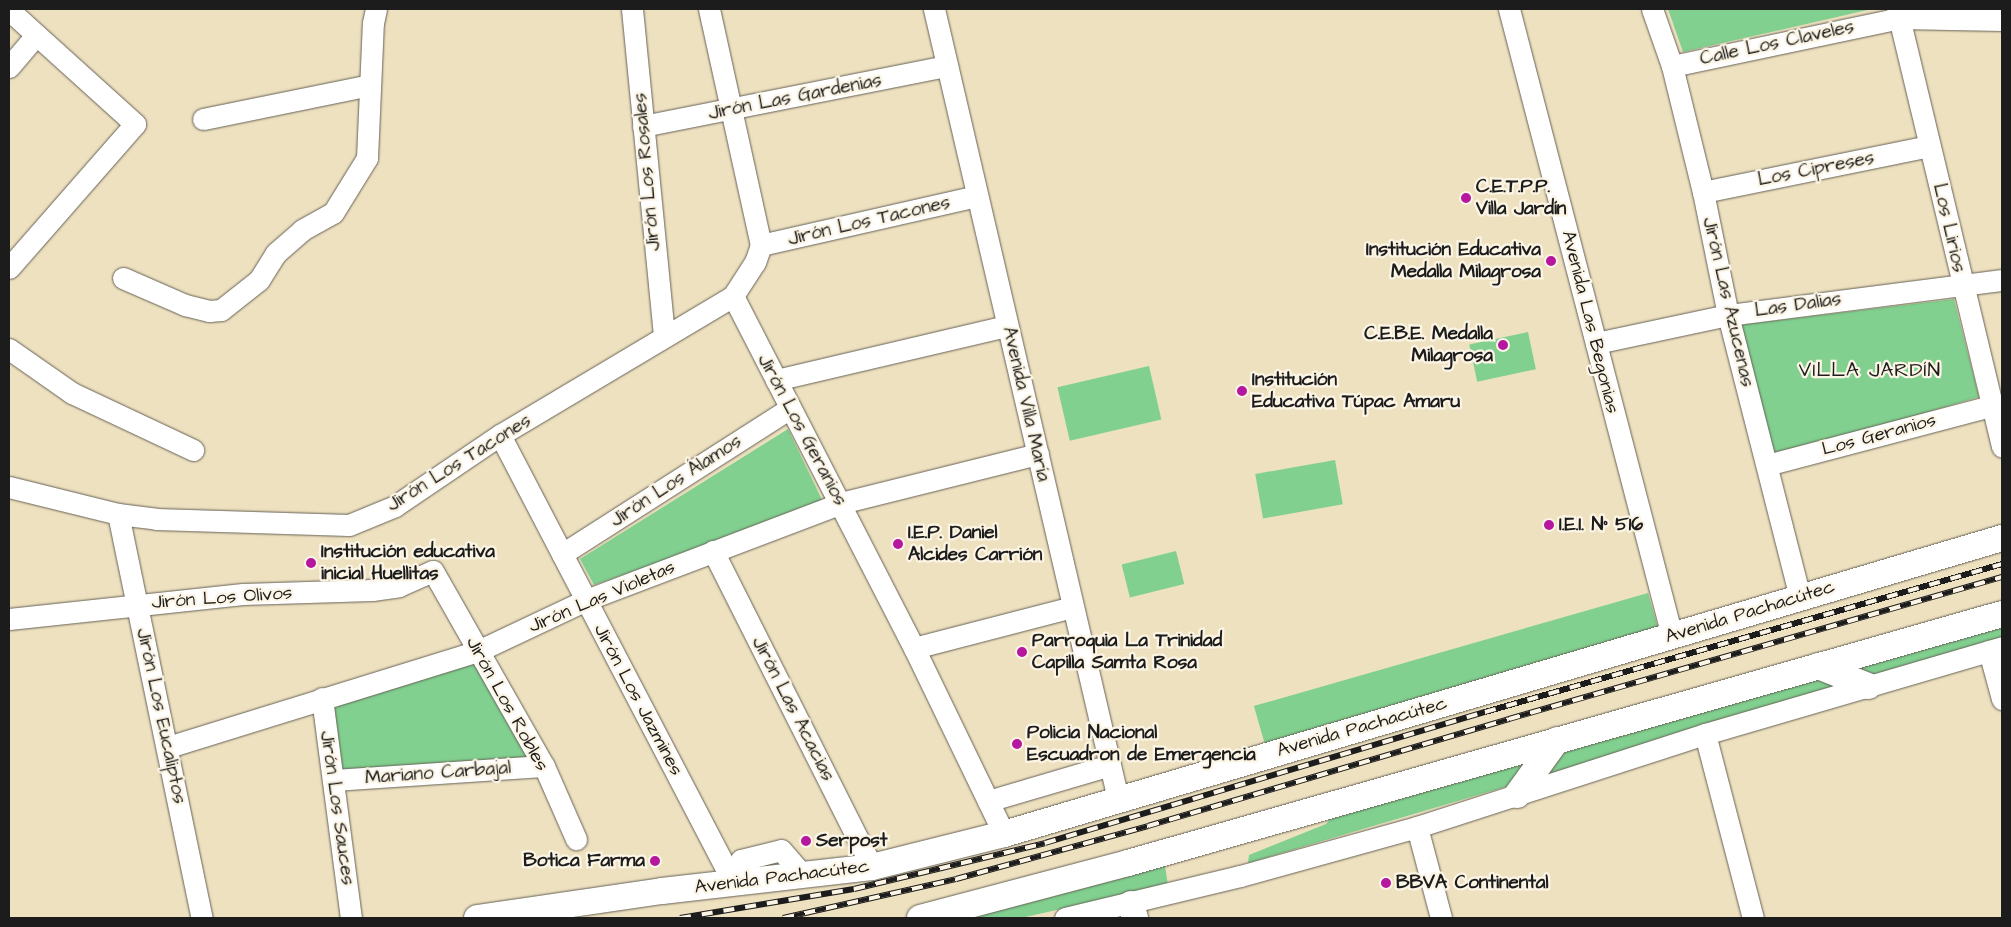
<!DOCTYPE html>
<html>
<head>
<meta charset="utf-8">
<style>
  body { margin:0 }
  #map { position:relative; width:2011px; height:927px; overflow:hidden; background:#eee1c0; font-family:"Architects Daughter",sans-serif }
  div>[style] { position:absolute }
  .green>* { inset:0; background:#81d08f; transform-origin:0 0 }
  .roads { filter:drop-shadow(0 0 1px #666155) drop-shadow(0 0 1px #666155) }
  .minor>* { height:21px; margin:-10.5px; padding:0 10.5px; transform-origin:10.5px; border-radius:10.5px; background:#fff }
  .major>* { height:26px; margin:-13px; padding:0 13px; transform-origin:13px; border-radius:13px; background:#fff }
  .rail>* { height:5.5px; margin-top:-2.75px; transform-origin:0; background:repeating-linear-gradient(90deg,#fcf5e5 0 11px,#1c1c1c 0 22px); box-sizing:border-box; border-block:1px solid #1c1c1c }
  .dots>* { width:14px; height:14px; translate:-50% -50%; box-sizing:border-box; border:2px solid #fcf5e5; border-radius:50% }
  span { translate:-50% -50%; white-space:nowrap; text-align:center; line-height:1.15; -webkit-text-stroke:4.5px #fcf5e5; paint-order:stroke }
  .street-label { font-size:19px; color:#1c1c1c }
  .poi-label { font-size:19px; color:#1c1c1c; font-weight:700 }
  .left { translate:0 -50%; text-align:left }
  .right { translate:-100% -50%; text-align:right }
  .neighbourhood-label { font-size:20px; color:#1c1c1c; letter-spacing:1px }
  .frame { position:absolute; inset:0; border:10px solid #1c1c1c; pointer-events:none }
</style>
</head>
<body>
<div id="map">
  <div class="green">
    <div style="clip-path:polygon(1668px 9px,1872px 9px,1683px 52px)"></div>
    <div style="clip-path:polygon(1954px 299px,1979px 397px,1774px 457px,1739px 325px)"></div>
    <div style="left:1528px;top:332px;width:38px;height:60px;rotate:78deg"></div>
    <div style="left:1149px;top:366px;width:55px;height:94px;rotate:77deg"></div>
    <div style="clip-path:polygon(788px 429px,824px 504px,594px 585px,580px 559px)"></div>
    <div style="left:1335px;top:460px;width:45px;height:81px;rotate:80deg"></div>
    <div style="left:1176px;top:551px;width:34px;height:56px;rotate:76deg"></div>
    <div style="left:1648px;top:593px;width:44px;height:410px;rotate:74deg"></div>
    <div style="clip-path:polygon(2002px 620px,2002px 640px,1248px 863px,1249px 855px,1326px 824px,1333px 815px)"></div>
    <div style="clip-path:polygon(476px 663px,533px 760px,338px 772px,330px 704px)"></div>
    <div style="clip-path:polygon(1165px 866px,1168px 885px,1021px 918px,949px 918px)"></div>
  </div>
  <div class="roads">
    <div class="minor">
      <div style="left:632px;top:9px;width:329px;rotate:84.4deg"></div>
      <div style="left:709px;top:9px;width:242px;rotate:77.6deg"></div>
      <div style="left:761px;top:245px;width:18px;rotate:109deg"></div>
      <div style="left:755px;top:262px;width:40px;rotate:122.9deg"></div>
      <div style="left:733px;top:296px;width:396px;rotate:62.8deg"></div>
      <div style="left:914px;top:648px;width:207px;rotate:64.2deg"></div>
      <div style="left:934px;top:9px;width:811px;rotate:76.89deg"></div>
      <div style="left:1509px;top:9px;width:648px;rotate:75.43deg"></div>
      <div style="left:1652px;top:9px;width:60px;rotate:70.7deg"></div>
      <div style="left:1672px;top:66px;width:130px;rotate:76.2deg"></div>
      <div style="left:1703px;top:192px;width:126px;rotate:78.5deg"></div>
      <div style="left:1728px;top:315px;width:291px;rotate:75.7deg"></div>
      <div style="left:1897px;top:9px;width:450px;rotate:76.5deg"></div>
      <div style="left:9px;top:10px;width:170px;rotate:42.1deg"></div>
      <div style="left:135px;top:124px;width:191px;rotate:131.2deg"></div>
      <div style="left:1672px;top:66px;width:232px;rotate:-11.9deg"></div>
      <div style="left:1899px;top:18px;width:103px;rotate:1.1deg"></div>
      <div style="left:9px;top:67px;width:42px;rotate:-49.8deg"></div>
      <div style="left:203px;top:119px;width:170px;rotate:-11.5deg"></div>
      <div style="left:643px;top:126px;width:310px;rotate:-11.2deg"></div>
      <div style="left:1703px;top:192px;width:231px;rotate:-11.5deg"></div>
      <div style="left:761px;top:245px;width:221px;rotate:-12.8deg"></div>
      <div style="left:123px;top:278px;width:68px;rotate:23.5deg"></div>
      <div style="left:185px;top:305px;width:25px;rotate:14deg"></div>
      <div style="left:209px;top:311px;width:12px;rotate:-5deg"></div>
      <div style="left:221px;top:310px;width:48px;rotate:-38.3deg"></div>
      <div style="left:259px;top:280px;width:32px;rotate:-58deg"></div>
      <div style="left:276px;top:253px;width:35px;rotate:-41deg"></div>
      <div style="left:302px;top:230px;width:35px;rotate:-29deg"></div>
      <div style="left:333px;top:213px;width:65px;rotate:-58.3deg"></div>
      <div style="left:367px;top:158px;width:135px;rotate:-87.5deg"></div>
      <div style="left:373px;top:23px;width:14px;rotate:-78deg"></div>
      <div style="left:1596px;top:343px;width:135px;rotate:-12deg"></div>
      <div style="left:1728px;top:315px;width:276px;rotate:-7.3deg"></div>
      <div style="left:9px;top:349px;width:77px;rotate:34.9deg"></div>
      <div style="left:72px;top:393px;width:134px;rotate:25.2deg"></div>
      <div style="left:776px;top:380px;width:237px;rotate:-13.2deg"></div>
      <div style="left:500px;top:435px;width:506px;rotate:62.47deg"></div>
      <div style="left:1767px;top:465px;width:232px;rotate:-14.8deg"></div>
      <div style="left:9px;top:487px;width:112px;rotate:13.9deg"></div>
      <div style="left:118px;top:514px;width:38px;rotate:7deg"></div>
      <div style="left:156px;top:519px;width:193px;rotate:1.8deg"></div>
      <div style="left:349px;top:525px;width:50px;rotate:-22.4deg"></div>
      <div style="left:395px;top:506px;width:127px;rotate:-34.1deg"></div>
      <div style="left:500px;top:435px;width:271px;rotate:-30.8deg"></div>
      <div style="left:118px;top:514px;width:413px;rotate:78.3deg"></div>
      <div style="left:713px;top:551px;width:354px;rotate:63.3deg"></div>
      <div style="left:562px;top:554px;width:271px;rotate:-32.6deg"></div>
      <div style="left:9px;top:619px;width:235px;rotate:-6.1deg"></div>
      <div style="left:243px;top:594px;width:129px;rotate:-1.8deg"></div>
      <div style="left:372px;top:590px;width:27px;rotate:-8deg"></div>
      <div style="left:399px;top:586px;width:37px;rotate:-24deg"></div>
      <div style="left:433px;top:571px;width:224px;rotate:60.4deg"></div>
      <div style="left:544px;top:766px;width:80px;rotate:66.3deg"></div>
      <div style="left:914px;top:648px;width:164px;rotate:-14.5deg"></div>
      <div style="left:1989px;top:651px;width:50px;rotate:74.8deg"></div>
      <div style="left:322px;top:698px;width:222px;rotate:82.5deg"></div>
      <div style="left:1705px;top:734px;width:190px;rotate:75.4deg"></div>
      <div style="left:168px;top:747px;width:325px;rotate:-17.2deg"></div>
      <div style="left:478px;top:651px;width:119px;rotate:-25.3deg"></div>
      <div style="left:586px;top:600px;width:273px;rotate:-20.8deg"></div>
      <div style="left:841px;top:503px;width:203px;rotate:-14deg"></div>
      <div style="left:333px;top:780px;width:211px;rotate:-3.8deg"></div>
      <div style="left:988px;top:801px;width:127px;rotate:-16.4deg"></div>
      <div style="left:1417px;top:827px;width:94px;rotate:75.2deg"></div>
      <div style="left:734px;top:884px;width:25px;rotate:-74deg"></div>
      <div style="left:741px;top:860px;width:41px;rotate:-14deg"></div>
      <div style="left:781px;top:850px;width:33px;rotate:49deg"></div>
      <div style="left:1065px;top:918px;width:180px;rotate:-13.5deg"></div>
      <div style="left:1240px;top:876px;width:184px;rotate:-15.5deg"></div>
      <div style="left:1417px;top:827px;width:303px;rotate:-17.9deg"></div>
      <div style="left:1705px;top:734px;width:309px;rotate:-16.3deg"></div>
    </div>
    <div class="major">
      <div style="left:1818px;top:666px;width:54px;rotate:21.8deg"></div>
      <div style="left:1517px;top:795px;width:68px;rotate:-54deg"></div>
      <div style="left:1131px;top:904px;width:15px;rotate:74deg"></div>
      <div style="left:477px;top:918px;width:187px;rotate:-8.3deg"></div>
      <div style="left:662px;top:891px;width:211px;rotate:-6.5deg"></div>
      <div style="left:872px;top:867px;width:136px;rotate:-14deg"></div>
      <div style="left:1004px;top:834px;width:1041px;rotate:-16.52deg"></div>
      <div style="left:920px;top:918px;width:215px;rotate:-14.8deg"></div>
      <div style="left:1128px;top:863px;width:909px;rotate:-15.9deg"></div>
    </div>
  </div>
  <div class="rail">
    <div style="left:680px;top:918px;width:176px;rotate:-9.5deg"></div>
    <div style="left:854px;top:889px;width:196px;rotate:-13.5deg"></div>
    <div style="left:1045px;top:843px;width:459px;rotate:-16.6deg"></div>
    <div style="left:1485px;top:712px;width:538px;rotate:-15.97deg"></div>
    <div style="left:783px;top:918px;width:177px;rotate:-12.7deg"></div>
    <div style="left:956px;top:879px;width:199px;rotate:-15.4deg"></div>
    <div style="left:1148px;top:826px;width:377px;rotate:-16.5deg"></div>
    <div style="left:1509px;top:719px;width:513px;rotate:-16.07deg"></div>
  </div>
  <div class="dots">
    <div style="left:1466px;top:198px;background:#b5179e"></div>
    <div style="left:1551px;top:261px;background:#b5179e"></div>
    <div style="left:1503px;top:345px;background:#b5179e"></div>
    <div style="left:1242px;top:391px;background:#b5179e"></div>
    <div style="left:1549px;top:525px;background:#b5179e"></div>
    <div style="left:898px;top:544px;background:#b5179e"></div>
    <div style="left:311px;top:563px;background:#b5179e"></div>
    <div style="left:1022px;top:652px;background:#b5179e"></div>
    <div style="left:1017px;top:744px;background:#b5179e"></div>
    <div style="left:806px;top:841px;background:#b5179e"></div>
    <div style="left:655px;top:861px;background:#b5179e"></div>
    <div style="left:1386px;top:883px;background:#b5179e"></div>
  </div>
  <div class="street-label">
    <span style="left:1777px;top:43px;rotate:-12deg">Calle Los Claveles</span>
    <span style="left:795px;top:97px;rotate:-11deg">Jirón Las Gardenias</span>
    <span style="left:1816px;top:169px;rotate:-11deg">Los Cipreses</span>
    <span style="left:647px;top:172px;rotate:-95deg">Jirón Los Rosales</span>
    <span style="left:869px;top:221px;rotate:-13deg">Jirón Los Tacones</span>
    <span style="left:1949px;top:228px;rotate:77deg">Los Lirios</span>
    <span style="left:1728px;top:302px;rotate:77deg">Jirón Las Azucenas</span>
    <span style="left:1798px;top:305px;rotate:-8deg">Las Dalias</span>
    <span style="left:1590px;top:322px;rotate:76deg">Avenida Las Begonias</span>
    <span style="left:1026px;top:404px;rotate:77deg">Avenida Villa María</span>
    <span style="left:802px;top:430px;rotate:62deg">Jirón Los Geranios</span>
    <span style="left:1879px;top:435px;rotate:-15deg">Los Geranios</span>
    <span style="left:459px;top:463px;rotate:-32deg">Jirón Los Tacones</span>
    <span style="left:676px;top:481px;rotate:-33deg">Jirón Los Álamos</span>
    <span style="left:602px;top:597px;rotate:-23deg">Jirón Las Violetas</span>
    <span style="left:222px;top:598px;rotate:-4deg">Jirón Los Olivos</span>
    <span style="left:1750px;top:612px;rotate:-17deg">Avenida Pachacútec</span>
    <span style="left:638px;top:700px;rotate:62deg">Jirón Los Jazmines</span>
    <span style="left:507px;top:704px;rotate:61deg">Jirón Los Robles</span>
    <span style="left:793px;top:709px;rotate:63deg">Jirón Las Acacias</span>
    <span style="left:161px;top:716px;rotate:78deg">Jirón Los Eucaliptos</span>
    <span style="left:1362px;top:727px;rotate:-16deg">Avenida Pachacútec</span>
    <span style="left:438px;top:773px;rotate:-4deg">Mariano Carbajal</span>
    <span style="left:337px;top:808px;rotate:82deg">Jirón Los Sauces</span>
    <span style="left:782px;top:877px;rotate:-7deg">Avenida Pachacútec</span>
  </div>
  <div class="poi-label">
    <span class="left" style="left:1476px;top:198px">C.E.T.P.P.<br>Villa Jardín</span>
    <span class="right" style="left:1541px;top:261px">Institución Educativa<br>Medalla Milagrosa</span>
    <span class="right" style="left:1493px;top:345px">C.E.B.E. Medalla<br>Milagrosa</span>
    <span class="left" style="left:1252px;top:391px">Institución<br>Educativa Túpac Amaru</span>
    <span class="left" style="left:1559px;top:525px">I.E.I. N° 516</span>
    <span class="left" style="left:908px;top:544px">I.E.P. Daniel<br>Alcides Carrión</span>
    <span class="left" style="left:321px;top:563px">Institución educativa<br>inicial Huellitas</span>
    <span class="left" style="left:1032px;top:652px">Parroquia La Trinidad<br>Capilla Samta Rosa</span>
    <span class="left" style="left:1027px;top:744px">Policia Nacional<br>Escuadron de Emergencia</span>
    <span class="left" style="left:816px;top:841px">Serpost</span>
    <span class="right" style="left:645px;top:861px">Botica Farma</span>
    <span class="left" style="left:1396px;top:883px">BBVA Continental</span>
  </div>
  <div class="neighbourhood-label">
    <span style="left:1870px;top:370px">VILLA JARDÍN</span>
  </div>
  <div class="frame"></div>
</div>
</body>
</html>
